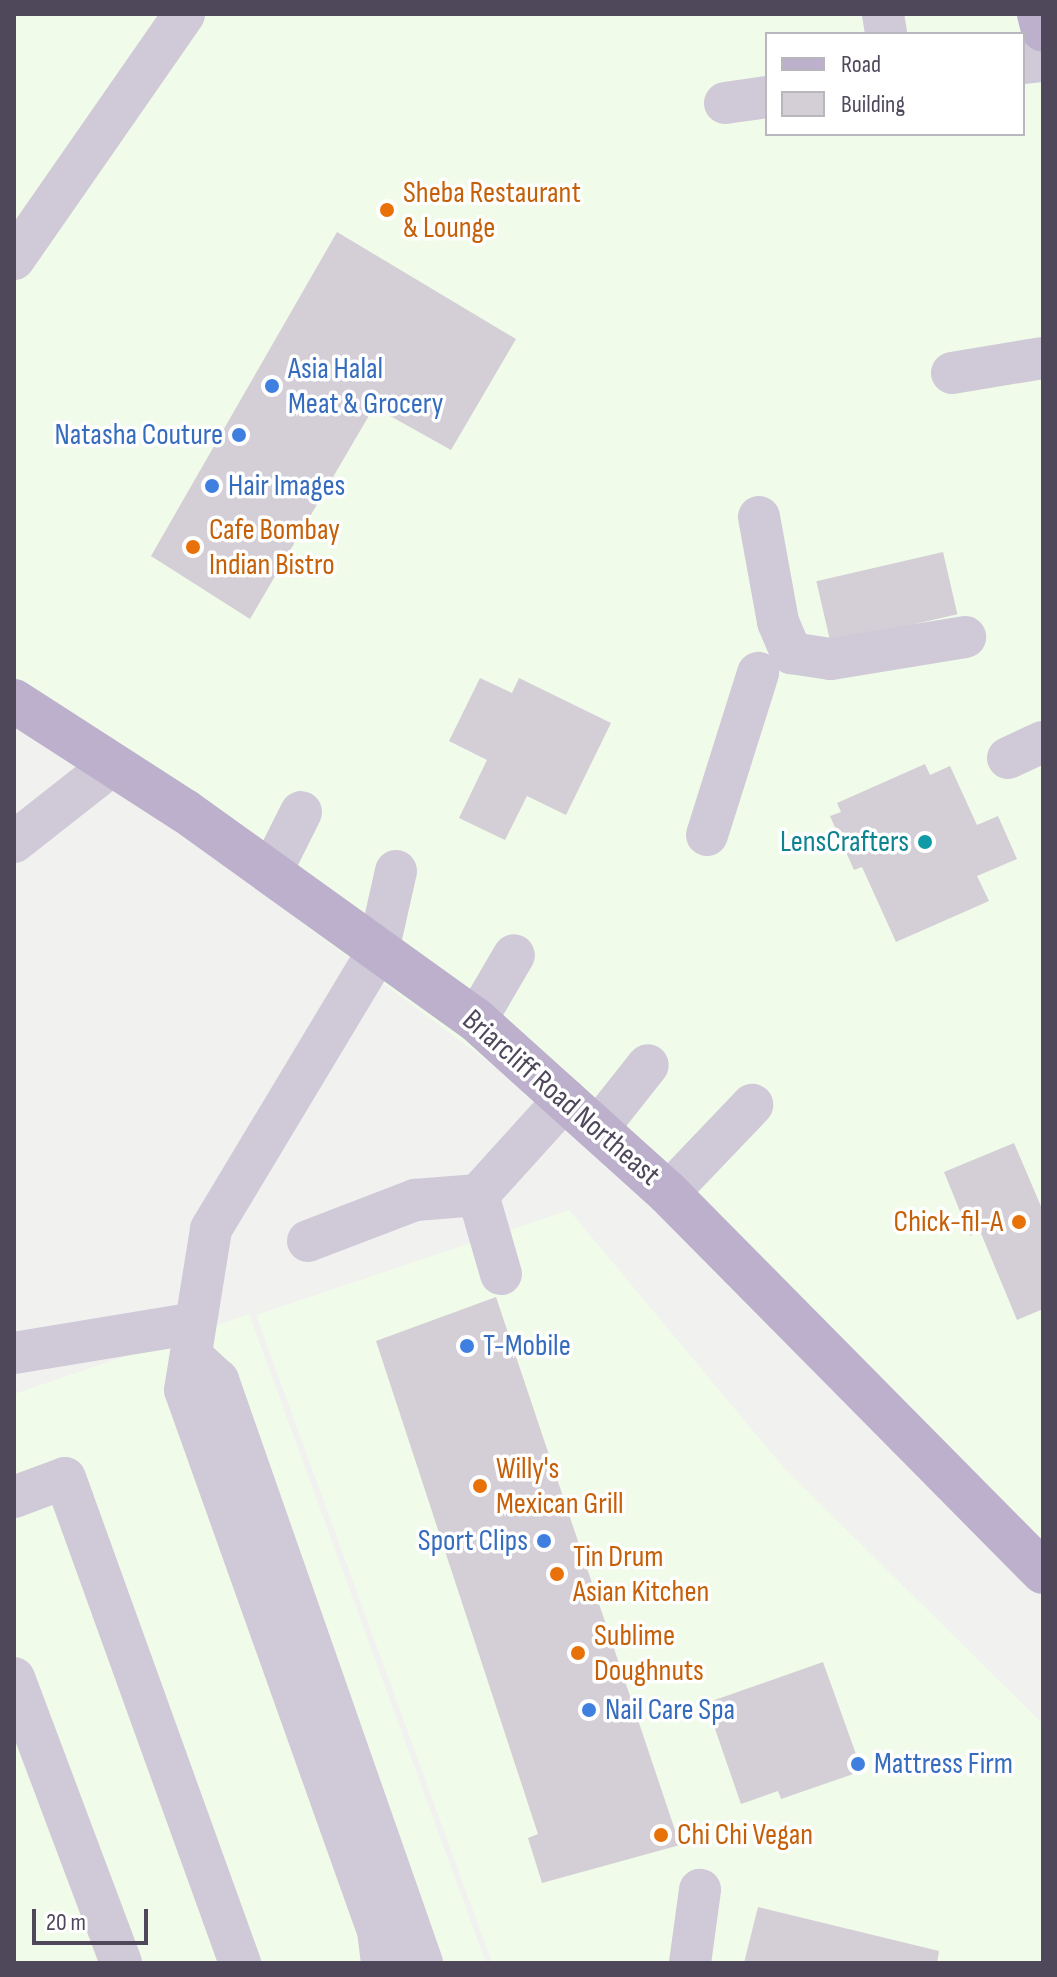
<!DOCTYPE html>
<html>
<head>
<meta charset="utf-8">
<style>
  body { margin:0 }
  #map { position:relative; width:1057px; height:1977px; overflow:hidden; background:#f1f1ef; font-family:"Sofia Sans Condensed",sans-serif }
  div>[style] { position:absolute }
  .commercial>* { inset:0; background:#f0fbe9 }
  .building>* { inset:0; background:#d4cfd6; transform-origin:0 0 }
  .minor>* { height:42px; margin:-21px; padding:0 21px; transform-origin:21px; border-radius:21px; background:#cfc9d8 }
  .major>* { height:44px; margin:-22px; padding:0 22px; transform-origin:22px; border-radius:22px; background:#bcb0cc }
  .dots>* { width:22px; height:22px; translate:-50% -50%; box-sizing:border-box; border:4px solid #fff; border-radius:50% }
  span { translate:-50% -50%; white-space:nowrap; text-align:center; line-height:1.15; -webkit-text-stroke:7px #fff; paint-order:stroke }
  .food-label { font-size:30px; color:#c56008 }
  .left { translate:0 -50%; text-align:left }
  .right { translate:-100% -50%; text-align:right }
  .shop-label { font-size:30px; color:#366cbe }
  .culture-label { font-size:30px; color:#0d838f }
  .street-label { font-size:30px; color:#4f485b }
  .frame { position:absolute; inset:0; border:16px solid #4f485b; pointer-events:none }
  .legend { position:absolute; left:765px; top:32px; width:260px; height:104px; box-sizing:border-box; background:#fff; border:2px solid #b9b6bd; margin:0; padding:10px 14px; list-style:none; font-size:24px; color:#4f485b }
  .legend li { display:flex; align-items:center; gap:16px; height:40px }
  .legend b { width:40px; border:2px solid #b9b6bd }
  .scale { position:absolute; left:32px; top:1909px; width:116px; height:36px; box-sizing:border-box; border:4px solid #4f485b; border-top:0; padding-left:10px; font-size:24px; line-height:28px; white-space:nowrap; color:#4f485b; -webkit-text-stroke:6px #fff; paint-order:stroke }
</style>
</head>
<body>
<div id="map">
  <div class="commercial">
    <div style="clip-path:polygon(evenodd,14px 14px,1043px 14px,1043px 1572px,644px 1178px,14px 708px,14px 14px,767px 34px,1023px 34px,1023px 134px,767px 134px,767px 34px)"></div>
    <div style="clip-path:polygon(569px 1210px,784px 1468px,1043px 1724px,1043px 1963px,492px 1963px,256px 1315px)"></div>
    <div style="clip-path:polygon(249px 1314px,486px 1963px,14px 1963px,14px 1394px)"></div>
  </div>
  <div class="building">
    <div style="clip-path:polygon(337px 232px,516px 339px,451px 450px,374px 407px,250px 619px,151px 556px)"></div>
    <div style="left:943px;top:552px;width:64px;height:130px;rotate:77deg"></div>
    <div style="clip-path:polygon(480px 678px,512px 693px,519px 678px,611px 723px,566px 815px,527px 796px,505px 840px,459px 818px,487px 760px,449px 741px)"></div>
    <div style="clip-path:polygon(925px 764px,930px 775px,950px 766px,977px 825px,998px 816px,1017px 859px,977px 876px,989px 901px,896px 942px,862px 867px,854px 870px,830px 816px,841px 812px,837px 803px)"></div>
    <div style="clip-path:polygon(1014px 1143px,1043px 1211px,1043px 1309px,1017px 1320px,980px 1231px,970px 1236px,944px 1172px)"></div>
    <div style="clip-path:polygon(496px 1297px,680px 1845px,542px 1883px,528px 1838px,538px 1834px,376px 1341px)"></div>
    <div style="clip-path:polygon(823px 1662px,862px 1771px,781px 1799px,778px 1791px,741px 1804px,706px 1703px)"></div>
    <div style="clip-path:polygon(758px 1907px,939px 1951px,937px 1963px,744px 1963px)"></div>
  </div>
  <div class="minor">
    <div style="left:883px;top:14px;width:20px;rotate:81deg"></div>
    <div style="left:1023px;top:63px;width:20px;rotate:-6deg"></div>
    <div style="left:725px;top:103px;width:42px;rotate:-8.1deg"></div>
    <div style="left:14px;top:259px;width:298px;rotate:-55.2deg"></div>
    <div style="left:952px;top:373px;width:92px;rotate:-9.4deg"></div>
    <div style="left:759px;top:517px;width:107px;rotate:79.7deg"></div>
    <div style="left:778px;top:622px;width:34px;rotate:67deg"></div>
    <div style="left:791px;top:653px;width:40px;rotate:8.5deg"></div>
    <div style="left:831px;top:659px;width:136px;rotate:-9.3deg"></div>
    <div style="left:1008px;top:758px;width:38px;rotate:-25deg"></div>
    <div style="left:707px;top:835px;width:170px;rotate:-72.5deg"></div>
    <div style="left:14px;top:842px;width:125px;rotate:-38.2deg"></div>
    <div style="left:271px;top:872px;width:67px;rotate:-63.4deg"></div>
    <div style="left:476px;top:1020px;width:75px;rotate:-59.7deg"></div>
    <div style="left:598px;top:1128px;width:80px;rotate:-51.6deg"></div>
    <div style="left:668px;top:1193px;width:122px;rotate:-46.3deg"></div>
    <div style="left:308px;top:1241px;width:115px;rotate:-21deg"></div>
    <div style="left:415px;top:1200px;width:63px;rotate:-4.5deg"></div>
    <div style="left:501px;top:1274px;width:82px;rotate:-106.2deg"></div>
    <div style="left:478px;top:1195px;width:130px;rotate:-47.8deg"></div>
    <div style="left:14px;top:1353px;width:178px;rotate:-9.4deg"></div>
    <div style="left:194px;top:1358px;width:33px;rotate:43deg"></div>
    <div style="left:218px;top:1380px;width:618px;rotate:70.71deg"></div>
    <div style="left:14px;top:1497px;width:54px;rotate:-20.4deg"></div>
    <div style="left:65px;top:1478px;width:516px;rotate:70.16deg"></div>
    <div style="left:14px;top:1678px;width:304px;rotate:69.4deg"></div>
    <div style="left:382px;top:1963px;width:32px;rotate:-97deg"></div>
    <div style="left:378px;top:1931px;width:574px;rotate:-109.63deg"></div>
    <div style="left:185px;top:1390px;width:163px;rotate:-80.8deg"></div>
    <div style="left:211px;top:1229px;width:324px;rotate:-59deg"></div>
    <div style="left:378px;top:951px;width:82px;rotate:-77.3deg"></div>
    <div style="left:690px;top:1963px;width:74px;rotate:-82.2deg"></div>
  </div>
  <div class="major">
    <div style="left:1039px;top:14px;width:16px;rotate:76deg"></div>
    <div style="left:14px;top:701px;width:203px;rotate:32.8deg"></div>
    <div style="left:185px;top:811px;width:358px;rotate:35.7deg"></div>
    <div style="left:476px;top:1020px;width:258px;rotate:42deg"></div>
    <div style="left:668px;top:1193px;width:533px;rotate:45.3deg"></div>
  </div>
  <div class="dots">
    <div style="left:387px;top:210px;background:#e8710a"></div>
    <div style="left:272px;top:386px;background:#3f7fe0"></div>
    <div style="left:239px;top:435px;background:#3f7fe0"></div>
    <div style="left:212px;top:486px;background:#3f7fe0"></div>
    <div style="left:193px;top:547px;background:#e8710a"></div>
    <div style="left:925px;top:842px;background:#0f9aa8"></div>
    <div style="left:1019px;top:1222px;background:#e8710a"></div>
    <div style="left:467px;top:1346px;background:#3f7fe0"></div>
    <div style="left:480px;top:1486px;background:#e8710a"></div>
    <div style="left:544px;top:1541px;background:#3f7fe0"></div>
    <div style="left:557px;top:1574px;background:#e8710a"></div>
    <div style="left:578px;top:1653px;background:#e8710a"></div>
    <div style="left:589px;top:1710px;background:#3f7fe0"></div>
    <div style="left:858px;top:1764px;background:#3f7fe0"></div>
    <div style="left:661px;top:1835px;background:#e8710a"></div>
  </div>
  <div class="food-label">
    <span class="left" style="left:403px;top:210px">Sheba Restaurant<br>&amp; Lounge</span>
    <span class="left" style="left:209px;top:547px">Cafe Bombay<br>Indian Bistro</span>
    <span class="right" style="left:1003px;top:1222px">Chick-fil-A</span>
    <span class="left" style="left:496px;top:1486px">Willy's<br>Mexican Grill</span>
    <span class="left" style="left:573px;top:1574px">Tin Drum<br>Asian Kitchen</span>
    <span class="left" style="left:594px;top:1653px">Sublime<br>Doughnuts</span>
    <span class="left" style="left:677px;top:1835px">Chi Chi Vegan</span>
  </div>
  <div class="shop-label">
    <span class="left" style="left:288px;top:386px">Asia Halal<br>Meat &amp; Grocery</span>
    <span class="right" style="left:223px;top:435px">Natasha Couture</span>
    <span class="left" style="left:228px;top:486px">Hair Images</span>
    <span class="left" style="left:483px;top:1346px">T-Mobile</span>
    <span class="right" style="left:528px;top:1541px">Sport Clips</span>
    <span class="left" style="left:605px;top:1710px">Nail Care Spa</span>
    <span class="left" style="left:874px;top:1764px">Mattress Firm</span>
  </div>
  <div class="culture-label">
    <span class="right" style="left:909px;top:842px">LensCrafters</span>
  </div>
  <div class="street-label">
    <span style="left:561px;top:1098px;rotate:41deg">Briarcliff Road Northeast</span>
  </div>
  <div class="frame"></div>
  <ul class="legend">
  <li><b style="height:10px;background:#bcb0cc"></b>Road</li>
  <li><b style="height:22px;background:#d4cfd6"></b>Building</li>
  </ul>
  <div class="scale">20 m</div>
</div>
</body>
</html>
